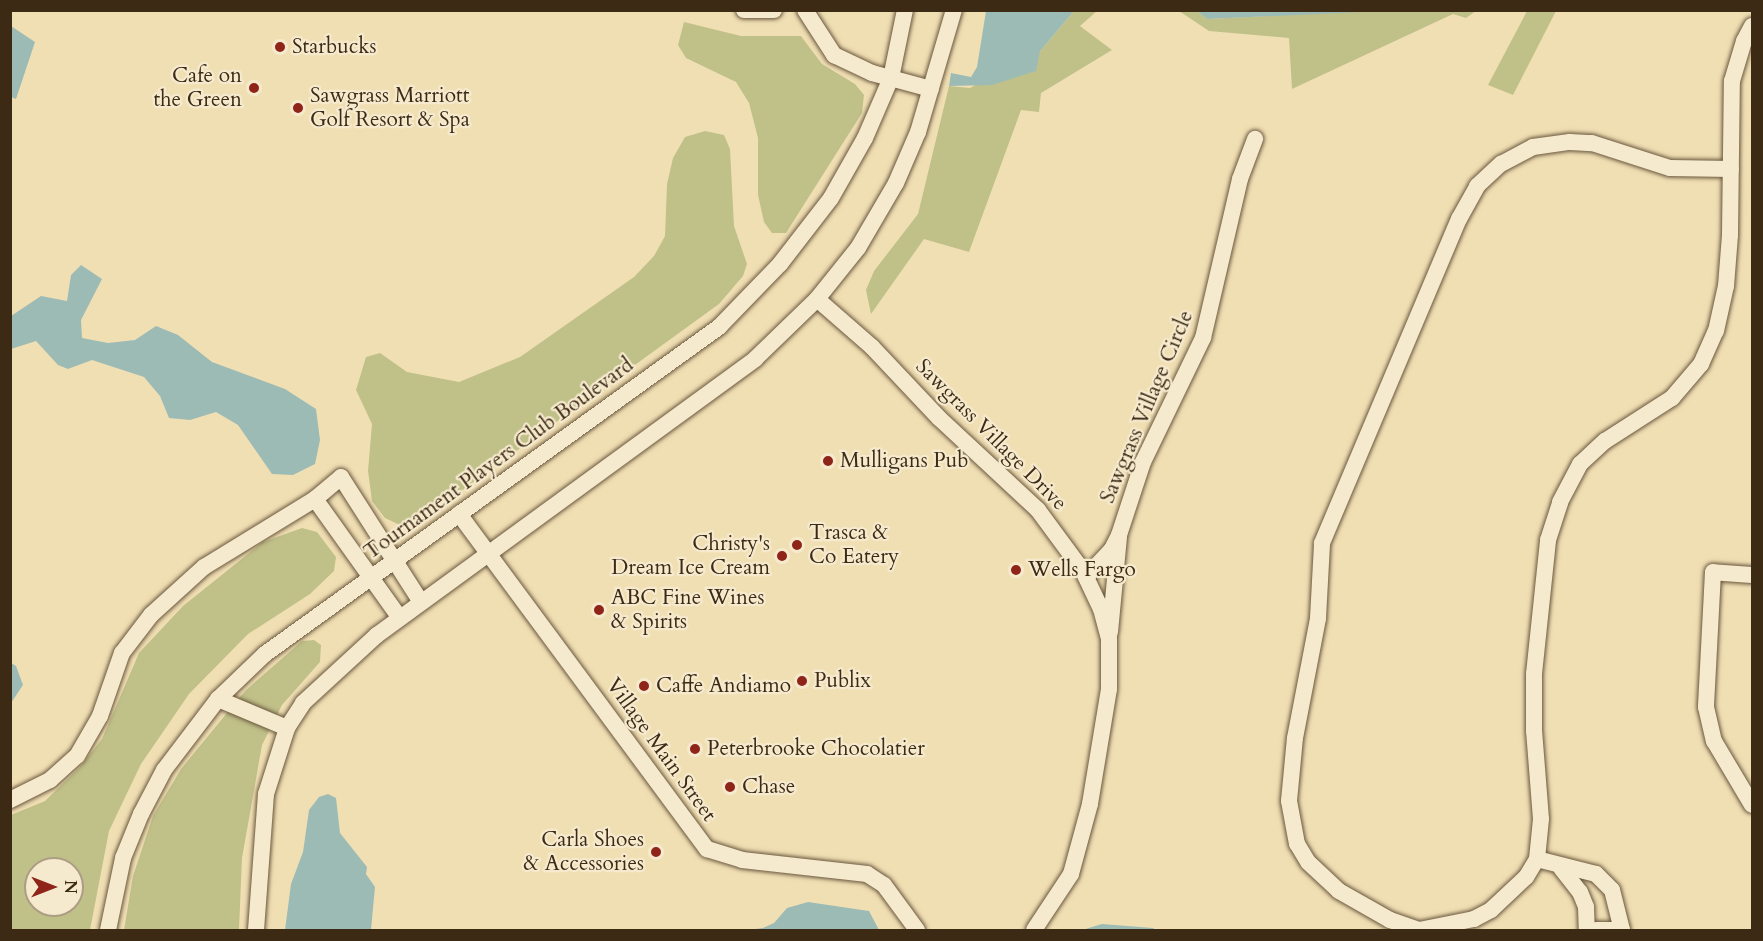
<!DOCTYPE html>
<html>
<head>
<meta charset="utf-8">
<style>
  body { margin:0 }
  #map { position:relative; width:1763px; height:941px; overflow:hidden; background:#f1dfb4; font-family:Cardo,serif }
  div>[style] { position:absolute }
  .green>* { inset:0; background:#c0c089 }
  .water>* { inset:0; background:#9dbbb5 }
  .roads { filter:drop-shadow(0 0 2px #69573d) drop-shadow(0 0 2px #69573d) }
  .minor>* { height:16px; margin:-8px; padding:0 8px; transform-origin:8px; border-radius:8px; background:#f6eace }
  .dots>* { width:16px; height:16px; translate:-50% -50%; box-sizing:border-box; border:3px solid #f6eace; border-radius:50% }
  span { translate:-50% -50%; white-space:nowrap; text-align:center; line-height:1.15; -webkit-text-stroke:4.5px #f6eace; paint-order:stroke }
  .poi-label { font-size:21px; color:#3c2a15 }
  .left { translate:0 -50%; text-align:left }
  .right { translate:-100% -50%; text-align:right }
  .street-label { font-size:21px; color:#3c2a15 }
  .frame { position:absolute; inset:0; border:12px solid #3c2a15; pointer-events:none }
  .north { position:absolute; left:24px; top:857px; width:60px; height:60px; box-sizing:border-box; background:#f6eace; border:2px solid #ac9d84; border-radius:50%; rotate:90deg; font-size:16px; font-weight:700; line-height:24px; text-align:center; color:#3c2a15 }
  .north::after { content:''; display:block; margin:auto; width:21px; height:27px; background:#8f2418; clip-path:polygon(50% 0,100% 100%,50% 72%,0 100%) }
</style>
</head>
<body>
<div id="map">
  <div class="green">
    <div style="clip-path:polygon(1383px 10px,1476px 11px,1466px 18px,1453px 14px,1292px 89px,1289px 38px,1209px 31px,1179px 11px,1197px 11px,1207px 19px)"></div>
    <div style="clip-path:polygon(1074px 11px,1097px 11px,1080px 26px,1112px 50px,1041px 93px,1039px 112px,1021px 110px,969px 252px,924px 239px,871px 314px,866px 290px,874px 271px,918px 214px,949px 86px,970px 88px,1040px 51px)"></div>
    <div style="clip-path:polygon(1527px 11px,1556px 11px,1513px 95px,1488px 85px)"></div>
    <div style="clip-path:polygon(684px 22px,741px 36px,801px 36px,822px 64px,855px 84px,864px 95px,862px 113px,786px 233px,772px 233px,764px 222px,758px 195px,758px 138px,749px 103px,736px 82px,686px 58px,678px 45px)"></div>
    <div style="clip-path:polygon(705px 131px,724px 135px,730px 149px,734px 226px,747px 264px,743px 276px,719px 304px,421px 520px,404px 527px,385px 518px,372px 501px,368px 471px,372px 424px,356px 390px,366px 357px,380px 353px,407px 372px,459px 382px,520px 357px,634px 277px,654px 256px,665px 236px,667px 184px,673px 158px,685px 137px)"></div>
    <div style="clip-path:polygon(evenodd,302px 528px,317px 532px,336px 557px,334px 571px,310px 594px,248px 634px,189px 694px,141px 764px,109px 831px,90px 930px,11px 930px,11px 815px,45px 801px,80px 767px,102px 739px,139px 653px,183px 606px,263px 542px,302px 528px,36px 869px,72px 869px,72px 905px,36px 905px,36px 869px)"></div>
    <div style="clip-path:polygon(314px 640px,321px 645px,320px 662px,282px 705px,262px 745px,242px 858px,239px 930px,124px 930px,133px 876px,153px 816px,181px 769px,245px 691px,302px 641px)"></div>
  </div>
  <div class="water">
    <div style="clip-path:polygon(986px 11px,986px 10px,1074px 11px,1040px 51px,1036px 71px,992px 85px,949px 86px,951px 73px,971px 77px,977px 67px)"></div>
    <div style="clip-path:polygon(1197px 11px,1383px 11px,1207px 19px)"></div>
    <div style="clip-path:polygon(11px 26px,35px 42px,16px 99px,11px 97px)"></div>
    <div style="clip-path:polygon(81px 265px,102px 279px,81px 320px,82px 338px,108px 343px,135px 340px,156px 326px,178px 335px,212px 362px,285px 389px,316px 409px,320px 440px,315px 464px,293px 475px,272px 474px,238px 425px,216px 412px,190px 420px,169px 418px,160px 396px,144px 377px,92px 360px,68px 369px,58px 365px,36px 341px,11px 349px,11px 316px,41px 296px,67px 301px,71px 275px)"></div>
    <div style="clip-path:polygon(11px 663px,16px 666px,23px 685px,11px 703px)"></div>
    <div style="clip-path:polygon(328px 794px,336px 798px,340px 833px,367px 867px,366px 874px,375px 887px,371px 930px,285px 930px,291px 884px,303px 852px,309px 810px,319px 797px)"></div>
    <div style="clip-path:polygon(808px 902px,869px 911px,879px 930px,747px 930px,763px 928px,774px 923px,787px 908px)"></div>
    <div style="clip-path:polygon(1102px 924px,1153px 928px,1155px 930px,1082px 930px)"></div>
  </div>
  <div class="roads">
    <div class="minor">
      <div style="left:744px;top:10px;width:30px"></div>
      <div style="left:805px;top:10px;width:54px;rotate:57.2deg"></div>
      <div style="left:834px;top:55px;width:42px;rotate:25.3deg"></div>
      <div style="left:872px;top:73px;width:61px;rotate:15.2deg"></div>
      <div style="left:817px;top:299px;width:73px;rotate:41.1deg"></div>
      <div style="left:872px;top:347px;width:98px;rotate:46.7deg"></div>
      <div style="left:939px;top:418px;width:135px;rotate:42.9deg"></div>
      <div style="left:1038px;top:510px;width:76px;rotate:53.6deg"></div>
      <div style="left:1083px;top:571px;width:42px;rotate:64.7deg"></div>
      <div style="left:1101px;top:609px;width:31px;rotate:75deg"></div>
      <div style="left:1109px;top:639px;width:50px;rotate:90deg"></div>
      <div style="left:1109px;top:689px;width:117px;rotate:99.4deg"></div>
      <div style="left:1090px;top:804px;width:73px;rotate:105.2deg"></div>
      <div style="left:1071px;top:874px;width:67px;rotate:123.5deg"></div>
      <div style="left:315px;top:499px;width:146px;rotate:54.5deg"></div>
      <div style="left:459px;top:514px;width:417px;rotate:53.5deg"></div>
      <div style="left:707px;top:849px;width:37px;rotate:17deg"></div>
      <div style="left:742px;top:860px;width:126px;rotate:6.4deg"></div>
      <div style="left:867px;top:874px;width:20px;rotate:33deg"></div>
      <div style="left:884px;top:885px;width:56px;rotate:53.7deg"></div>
      <div style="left:1752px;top:575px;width:39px;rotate:-176deg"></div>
      <div style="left:1713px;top:572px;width:135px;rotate:93deg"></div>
      <div style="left:1706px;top:707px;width:35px;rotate:77deg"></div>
      <div style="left:1714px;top:741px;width:74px;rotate:59.3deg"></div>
      <div style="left:1086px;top:577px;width:38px;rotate:-47deg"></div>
      <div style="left:1112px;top:549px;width:16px;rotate:-63deg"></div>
      <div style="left:1119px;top:535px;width:77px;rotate:-71.8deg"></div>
      <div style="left:1143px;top:462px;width:138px;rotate:-64.2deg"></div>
      <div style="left:1203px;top:338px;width:163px;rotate:-76.9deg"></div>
      <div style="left:1240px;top:179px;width:43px;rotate:-69.4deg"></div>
      <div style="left:1110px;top:632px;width:96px;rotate:-84.6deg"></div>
      <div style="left:218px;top:699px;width:75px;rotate:22.8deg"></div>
      <div style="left:10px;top:800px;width:45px;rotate:-26.6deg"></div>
      <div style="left:50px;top:780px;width:36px;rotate:-42deg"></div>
      <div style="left:77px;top:756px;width:46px;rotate:-60.1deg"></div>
      <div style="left:100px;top:716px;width:67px;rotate:-70.8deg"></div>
      <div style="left:122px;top:653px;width:48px;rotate:-52.7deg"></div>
      <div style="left:151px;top:615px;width:72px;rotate:-42.2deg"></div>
      <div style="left:204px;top:567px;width:130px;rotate:-31.5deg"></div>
      <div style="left:315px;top:499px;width:34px;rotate:-40deg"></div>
      <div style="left:341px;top:477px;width:148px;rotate:57.4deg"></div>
      <div style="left:1537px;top:859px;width:21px;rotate:121deg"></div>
      <div style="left:1526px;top:877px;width:48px;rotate:136.7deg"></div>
      <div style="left:1491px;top:910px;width:19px;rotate:152deg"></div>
      <div style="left:1474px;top:919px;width:56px;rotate:168.7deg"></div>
      <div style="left:1419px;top:930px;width:31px;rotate:-161deg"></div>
      <div style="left:1390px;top:920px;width:59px;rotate:-150.4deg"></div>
      <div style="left:1339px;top:891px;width:42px;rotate:-136.9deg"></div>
      <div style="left:1308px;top:862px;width:21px;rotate:-121deg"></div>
      <div style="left:1297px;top:844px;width:44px;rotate:-100.5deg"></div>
      <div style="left:1289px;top:801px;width:63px;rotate:-84.6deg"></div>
      <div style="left:1295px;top:738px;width:122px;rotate:-79.1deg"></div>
      <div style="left:1318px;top:618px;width:75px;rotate:-86.9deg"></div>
      <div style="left:1322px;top:543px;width:352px;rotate:-67.1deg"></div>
      <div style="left:1459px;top:219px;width:38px;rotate:-61deg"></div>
      <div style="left:1477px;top:186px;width:33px;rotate:-43deg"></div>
      <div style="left:1501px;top:164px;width:36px;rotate:-28deg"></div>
      <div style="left:1533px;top:147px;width:37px;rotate:-8deg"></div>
      <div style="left:1570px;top:142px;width:22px;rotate:3deg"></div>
      <div style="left:1592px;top:143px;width:82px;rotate:17.8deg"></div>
      <div style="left:1670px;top:168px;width:61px;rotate:0.9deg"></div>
      <div style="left:1561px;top:868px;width:31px;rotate:52deg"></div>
      <div style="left:1580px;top:892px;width:16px;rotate:68deg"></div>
      <div style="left:1586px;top:907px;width:23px;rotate:88deg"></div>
      <div style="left:108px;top:930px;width:74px;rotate:-78.2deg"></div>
      <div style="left:123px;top:858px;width:48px;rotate:-67.8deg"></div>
      <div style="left:141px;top:814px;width:50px;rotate:-62.4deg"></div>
      <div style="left:164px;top:770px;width:89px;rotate:-52.7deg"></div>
      <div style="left:218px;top:699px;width:65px;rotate:-43.8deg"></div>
      <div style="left:265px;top:654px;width:560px;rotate:-35.76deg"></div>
      <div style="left:719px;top:327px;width:88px;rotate:-45.9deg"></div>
      <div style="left:780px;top:264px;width:83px;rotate:-52.3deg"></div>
      <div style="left:831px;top:198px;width:69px;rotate:-60.5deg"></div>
      <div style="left:865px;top:138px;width:65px;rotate:-66.6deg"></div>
      <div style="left:891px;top:78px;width:69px;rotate:-78.4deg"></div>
      <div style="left:256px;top:930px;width:136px;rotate:-85.8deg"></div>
      <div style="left:266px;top:794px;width:69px;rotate:-72.3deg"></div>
      <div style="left:287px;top:728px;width:30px;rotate:-57deg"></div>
      <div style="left:303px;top:703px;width:100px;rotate:-42.6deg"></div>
      <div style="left:377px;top:635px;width:468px;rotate:-36.1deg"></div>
      <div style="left:755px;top:359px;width:86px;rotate:-44.1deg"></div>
      <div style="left:817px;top:299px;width:65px;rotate:-51.2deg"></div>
      <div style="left:858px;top:248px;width:75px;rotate:-59.7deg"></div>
      <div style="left:896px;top:183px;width:56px;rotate:-66.7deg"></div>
      <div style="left:918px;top:132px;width:127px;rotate:-73.6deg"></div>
      <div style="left:1596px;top:930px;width:26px"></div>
      <div style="left:1622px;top:930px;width:41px;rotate:-104deg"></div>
      <div style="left:1612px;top:890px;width:23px;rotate:-135deg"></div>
      <div style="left:1596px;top:874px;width:61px;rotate:-165.7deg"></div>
      <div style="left:1537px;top:859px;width:40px;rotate:-84.3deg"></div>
      <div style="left:1541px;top:819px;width:88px;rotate:-94.5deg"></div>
      <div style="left:1534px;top:731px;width:57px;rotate:-90deg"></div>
      <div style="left:1534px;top:674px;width:135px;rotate:-84deg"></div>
      <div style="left:1548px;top:540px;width:40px;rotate:-72deg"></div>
      <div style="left:1560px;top:502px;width:43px;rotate:-62.2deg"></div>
      <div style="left:1580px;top:464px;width:34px;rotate:-43deg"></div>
      <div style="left:1605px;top:441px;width:80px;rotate:-32.7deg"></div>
      <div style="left:1672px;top:398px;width:45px;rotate:-49.5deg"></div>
      <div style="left:1701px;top:364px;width:36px;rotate:-66deg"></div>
      <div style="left:1716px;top:331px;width:46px;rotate:-77.5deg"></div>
      <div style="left:1726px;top:286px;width:51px;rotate:-85.5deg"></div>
      <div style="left:1730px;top:235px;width:154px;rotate:-89.3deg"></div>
      <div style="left:1732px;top:81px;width:42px;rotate:-73.3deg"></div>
      <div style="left:1744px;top:41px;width:17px;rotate:-62deg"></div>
    </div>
  </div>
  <div class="dots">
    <div style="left:280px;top:47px;background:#8f2418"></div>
    <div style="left:254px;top:88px;background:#8f2418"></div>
    <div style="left:298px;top:108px;background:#8f2418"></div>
    <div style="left:828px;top:461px;background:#8f2418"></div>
    <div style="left:797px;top:545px;background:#8f2418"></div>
    <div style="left:782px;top:556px;background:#8f2418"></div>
    <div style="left:1016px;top:570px;background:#8f2418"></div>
    <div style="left:599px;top:610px;background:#8f2418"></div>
    <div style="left:802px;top:681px;background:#8f2418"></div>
    <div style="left:644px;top:686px;background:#8f2418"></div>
    <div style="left:695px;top:749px;background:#8f2418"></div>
    <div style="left:730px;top:787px;background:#8f2418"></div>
    <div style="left:656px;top:852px;background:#8f2418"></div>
  </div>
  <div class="poi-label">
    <span class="left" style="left:292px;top:47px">Starbucks</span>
    <span class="right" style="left:242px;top:88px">Cafe on<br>the Green</span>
    <span class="left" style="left:310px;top:108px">Sawgrass Marriott<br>Golf Resort &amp; Spa</span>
    <span class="left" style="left:840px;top:461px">Mulligans Pub</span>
    <span class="left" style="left:809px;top:545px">Trasca &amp;<br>Co Eatery</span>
    <span class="right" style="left:770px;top:556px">Christy's<br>Dream Ice Cream</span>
    <span class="left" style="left:1028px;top:570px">Wells Fargo</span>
    <span class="left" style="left:611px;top:610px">ABC Fine Wines<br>&amp; Spirits</span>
    <span class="left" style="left:814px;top:681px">Publix</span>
    <span class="left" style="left:656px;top:686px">Caffe Andiamo</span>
    <span class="left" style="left:707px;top:749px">Peterbrooke Chocolatier</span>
    <span class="left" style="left:742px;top:787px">Chase</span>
    <span class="right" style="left:644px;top:852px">Carla Shoes<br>&amp; Accessories</span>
  </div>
  <div class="street-label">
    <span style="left:1147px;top:407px;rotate:-67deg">Sawgrass Village Circle</span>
    <span style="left:991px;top:435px;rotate:45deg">Sawgrass Village Drive</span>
    <span style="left:499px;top:459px;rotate:-36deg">Tournament Players Club Boulevard</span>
    <span style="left:661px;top:750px;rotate:54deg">Village Main Street</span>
  </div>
  <div class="frame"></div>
  <div class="north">N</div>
</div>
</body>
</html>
